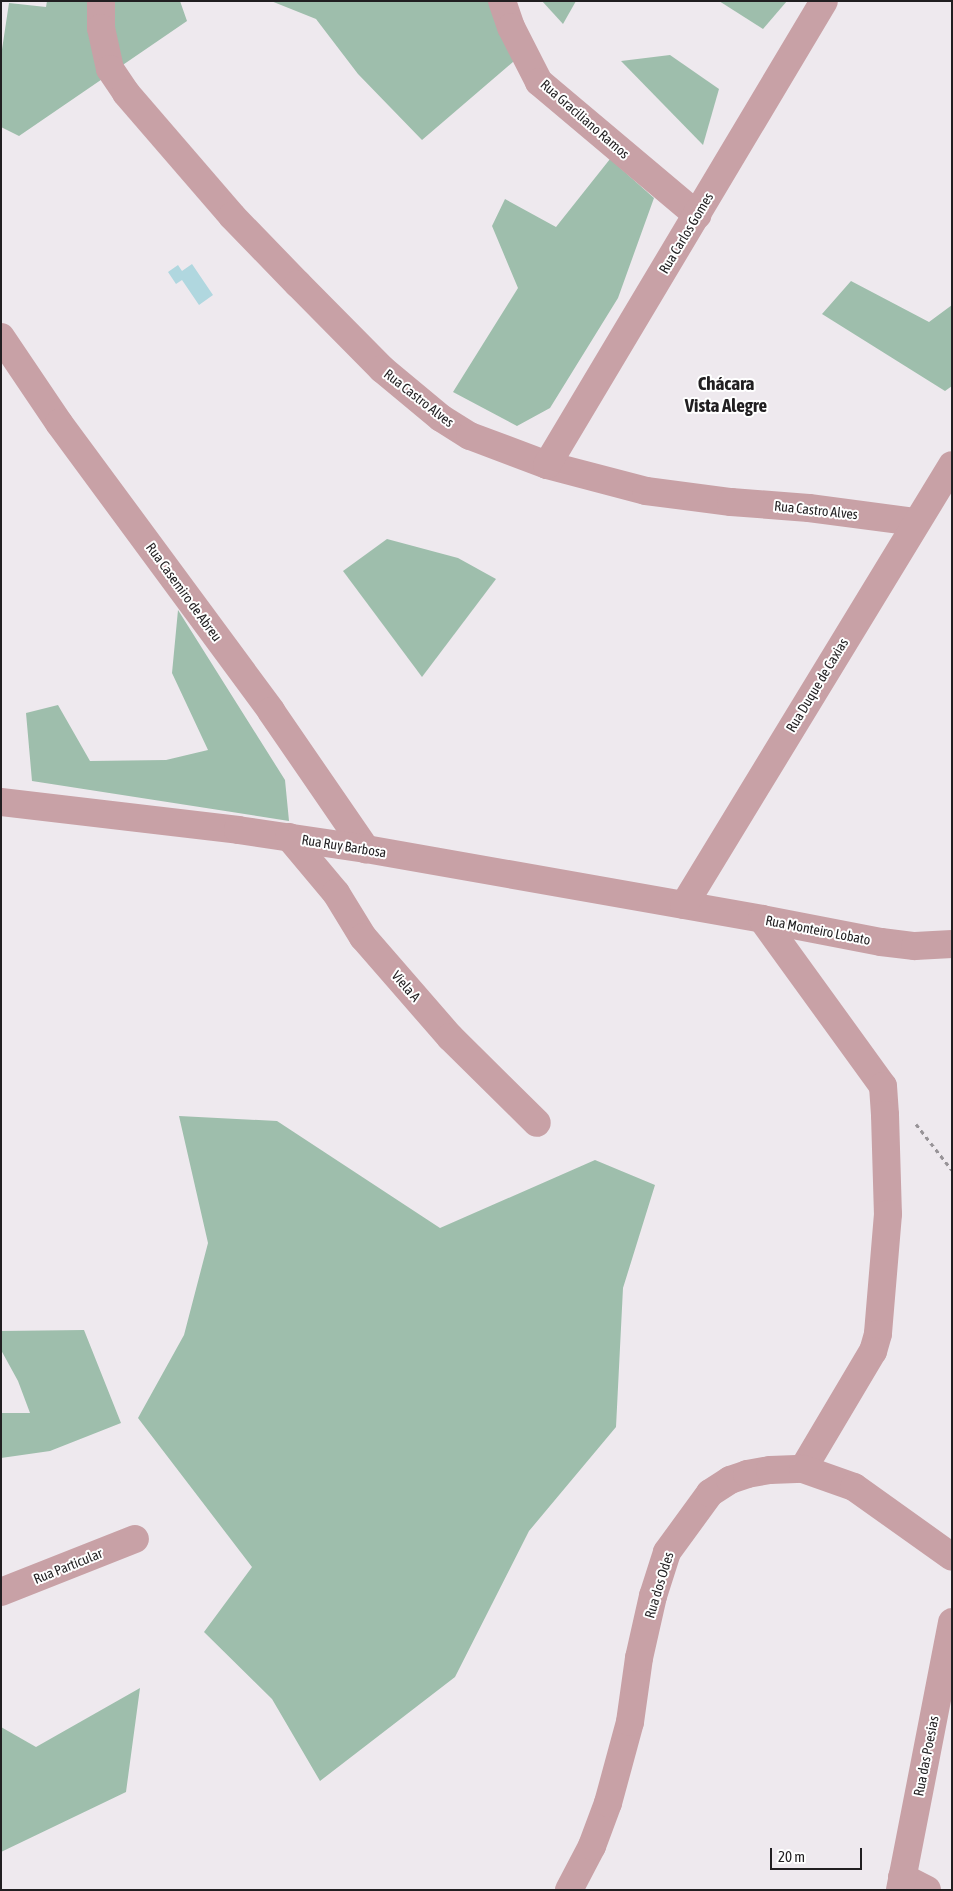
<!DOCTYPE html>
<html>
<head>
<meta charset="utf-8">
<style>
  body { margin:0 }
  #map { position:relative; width:953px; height:1891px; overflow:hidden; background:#eee9ee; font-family:"Asap Condensed",sans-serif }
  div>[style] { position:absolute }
  .forest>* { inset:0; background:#9ebeac }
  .water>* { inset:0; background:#b0d7df }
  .path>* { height:3px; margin-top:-1.5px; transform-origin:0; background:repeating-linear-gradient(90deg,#979397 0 4px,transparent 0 8px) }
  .minor>* { height:28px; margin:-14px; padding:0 14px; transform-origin:14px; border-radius:14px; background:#c8a1a6 }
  span { translate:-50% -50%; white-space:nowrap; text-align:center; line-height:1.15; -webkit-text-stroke:4px #fff; paint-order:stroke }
  .street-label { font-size:14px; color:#211f21 }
  .district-label { font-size:19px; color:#211f21; font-weight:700 }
  .frame { position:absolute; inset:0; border:2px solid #211f21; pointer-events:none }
  .scale { position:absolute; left:770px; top:1848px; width:92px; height:22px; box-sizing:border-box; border:2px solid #211f21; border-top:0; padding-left:6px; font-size:15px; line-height:18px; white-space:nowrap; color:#211f21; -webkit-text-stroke:4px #fff; paint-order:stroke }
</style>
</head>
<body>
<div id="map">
  <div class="forest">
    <div style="clip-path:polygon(47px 1px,180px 1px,187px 21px,19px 136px,1px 127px,1px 56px,9px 3px,46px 7px)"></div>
    <div style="clip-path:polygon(271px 1px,508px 1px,534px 44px,422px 140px,358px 74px,316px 19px)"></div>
    <div style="clip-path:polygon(542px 1px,576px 1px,563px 24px)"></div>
    <div style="clip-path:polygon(719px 1px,787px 1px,763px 29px)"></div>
    <div style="clip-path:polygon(670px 55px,719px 89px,703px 145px,621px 61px)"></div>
    <div style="clip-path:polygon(610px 159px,654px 198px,618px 298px,550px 408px,517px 426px,453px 392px,518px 288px,492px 226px,505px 199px,556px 227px)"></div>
    <div style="clip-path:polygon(851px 281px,929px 322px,952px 305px,952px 386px,945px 391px,822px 314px)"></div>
    <div style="clip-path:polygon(387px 539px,458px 558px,496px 579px,422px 677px,343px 571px)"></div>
    <div style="clip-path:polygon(178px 610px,285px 780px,289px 821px,32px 781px,26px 713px,58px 705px,90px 761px,166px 760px,208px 750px,172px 673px)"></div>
    <div style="clip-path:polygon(179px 1116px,277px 1121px,440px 1228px,595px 1160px,655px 1185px,623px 1288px,616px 1427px,529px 1531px,455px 1677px,320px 1781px,272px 1699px,204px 1632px,252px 1567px,138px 1418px,184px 1335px,208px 1243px)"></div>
    <div style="clip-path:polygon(84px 1330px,121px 1423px,50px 1451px,1px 1458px,1px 1413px,30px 1413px,18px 1381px,1px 1350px,1px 1331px)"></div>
    <div style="clip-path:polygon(140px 1688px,126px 1792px,1px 1852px,1px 1727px,36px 1747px)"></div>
  </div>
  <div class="water">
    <div style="clip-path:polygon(192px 264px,213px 295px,199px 305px,182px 280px,176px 284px,168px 272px,178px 265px,182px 271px)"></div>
  </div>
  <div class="path">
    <div style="left:916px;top:1124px;width:58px;rotate:52deg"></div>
  </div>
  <div class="minor">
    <div style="left:101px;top:1px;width:27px;rotate:90deg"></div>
    <div style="left:101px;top:28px;width:42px;rotate:77.6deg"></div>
    <div style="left:110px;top:69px;width:29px;rotate:56deg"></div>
    <div style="left:126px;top:93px;width:162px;rotate:49.2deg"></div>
    <div style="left:232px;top:216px;width:95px;rotate:45.9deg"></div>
    <div style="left:298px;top:284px;width:120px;rotate:45.3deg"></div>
    <div style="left:382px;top:369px;width:77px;rotate:39.7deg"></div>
    <div style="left:441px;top:418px;width:34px;rotate:32deg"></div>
    <div style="left:470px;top:436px;width:82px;rotate:20.6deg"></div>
    <div style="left:547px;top:465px;width:102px;rotate:14.7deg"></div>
    <div style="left:646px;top:491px;width:86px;rotate:7.4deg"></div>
    <div style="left:731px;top:502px;width:78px;rotate:4.4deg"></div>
    <div style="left:809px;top:508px;width:108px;rotate:7.5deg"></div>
    <div style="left:502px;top:1px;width:28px;rotate:71deg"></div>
    <div style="left:511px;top:27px;width:62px;rotate:63deg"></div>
    <div style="left:539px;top:82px;width:207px;rotate:40.1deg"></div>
    <div style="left:1px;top:337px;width:104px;rotate:56deg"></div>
    <div style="left:59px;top:423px;width:358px;rotate:53.6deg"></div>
    <div style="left:271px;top:711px;width:168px;rotate:55.5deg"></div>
    <div style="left:547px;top:465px;width:540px;rotate:-59.16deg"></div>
    <div style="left:1px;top:802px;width:239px;rotate:6.7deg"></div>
    <div style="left:238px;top:830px;width:129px;rotate:8.4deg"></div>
    <div style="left:366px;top:849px;width:402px;rotate:10deg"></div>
    <div style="left:762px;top:919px;width:121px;rotate:10.9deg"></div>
    <div style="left:881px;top:942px;width:34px;rotate:7deg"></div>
    <div style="left:915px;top:946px;width:37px;rotate:-3deg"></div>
    <div style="left:289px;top:837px;width:73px;rotate:50deg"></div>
    <div style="left:336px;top:893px;width:52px;rotate:58.5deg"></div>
    <div style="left:363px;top:937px;width:133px;rotate:49deg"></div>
    <div style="left:450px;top:1037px;width:122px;rotate:44.7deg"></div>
    <div style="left:684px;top:905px;width:515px;rotate:-58.65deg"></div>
    <div style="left:762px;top:919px;width:206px;rotate:54.1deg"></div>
    <div style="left:883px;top:1086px;width:29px;rotate:86deg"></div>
    <div style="left:885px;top:1115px;width:99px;rotate:88.3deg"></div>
    <div style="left:888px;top:1214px;width:120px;rotate:94.8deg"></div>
    <div style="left:878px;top:1334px;width:18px;rotate:106deg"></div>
    <div style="left:873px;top:1351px;width:137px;rotate:120.7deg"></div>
    <div style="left:1px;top:1592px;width:144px;rotate:-21.6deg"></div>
    <div style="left:902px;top:1877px;width:28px;rotate:27deg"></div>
    <div style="left:569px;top:1890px;width:50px;rotate:-62.4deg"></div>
    <div style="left:592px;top:1846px;width:46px;rotate:-69.6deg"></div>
    <div style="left:608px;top:1803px;width:84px;rotate:-74.8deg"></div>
    <div style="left:630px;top:1722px;width:65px;rotate:-82deg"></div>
    <div style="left:639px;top:1658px;width:64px;rotate:-77.3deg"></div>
    <div style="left:653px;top:1596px;width:46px;rotate:-72.3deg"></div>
    <div style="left:667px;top:1552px;width:73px;rotate:-53.9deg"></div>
    <div style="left:710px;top:1493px;width:24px;rotate:-33deg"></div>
    <div style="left:730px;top:1480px;width:18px;rotate:-19deg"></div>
    <div style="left:747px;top:1474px;width:23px;rotate:-10deg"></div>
    <div style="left:770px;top:1470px;width:33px;rotate:-2deg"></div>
    <div style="left:803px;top:1469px;width:54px;rotate:19.4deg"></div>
    <div style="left:854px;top:1487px;width:120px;rotate:35.5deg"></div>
    <div style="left:900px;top:1890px;width:273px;rotate:-79deg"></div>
  </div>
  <div class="street-label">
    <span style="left:585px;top:119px;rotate:41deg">Rua Graciliano Ramos</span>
    <span style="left:686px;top:233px;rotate:-59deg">Rua Carlos Gomes</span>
    <span style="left:419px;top:398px;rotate:38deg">Rua Castro Alves</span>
    <span style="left:816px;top:510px;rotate:6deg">Rua Castro Alves</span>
    <span style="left:184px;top:592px;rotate:54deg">Rua Casemiro de Abreu</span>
    <span style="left:817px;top:685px;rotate:-59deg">Rua Duque de Caxias</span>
    <span style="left:344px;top:846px;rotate:9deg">Rua Ruy Barbosa</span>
    <span style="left:818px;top:930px;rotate:11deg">Rua Monteiro Lobato</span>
    <span style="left:406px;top:986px;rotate:49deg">Viela A</span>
    <span style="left:68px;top:1566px;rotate:-22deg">Rua Particular</span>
    <span style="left:659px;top:1585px;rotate:-73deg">Rua dos Odes</span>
    <span style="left:926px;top:1756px;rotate:-79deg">Rua das Poesias</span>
  </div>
  <div class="district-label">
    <span style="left:726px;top:395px">Chácara<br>Vista Alegre</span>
  </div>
  <div class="frame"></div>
  <div class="scale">20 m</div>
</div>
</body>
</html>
